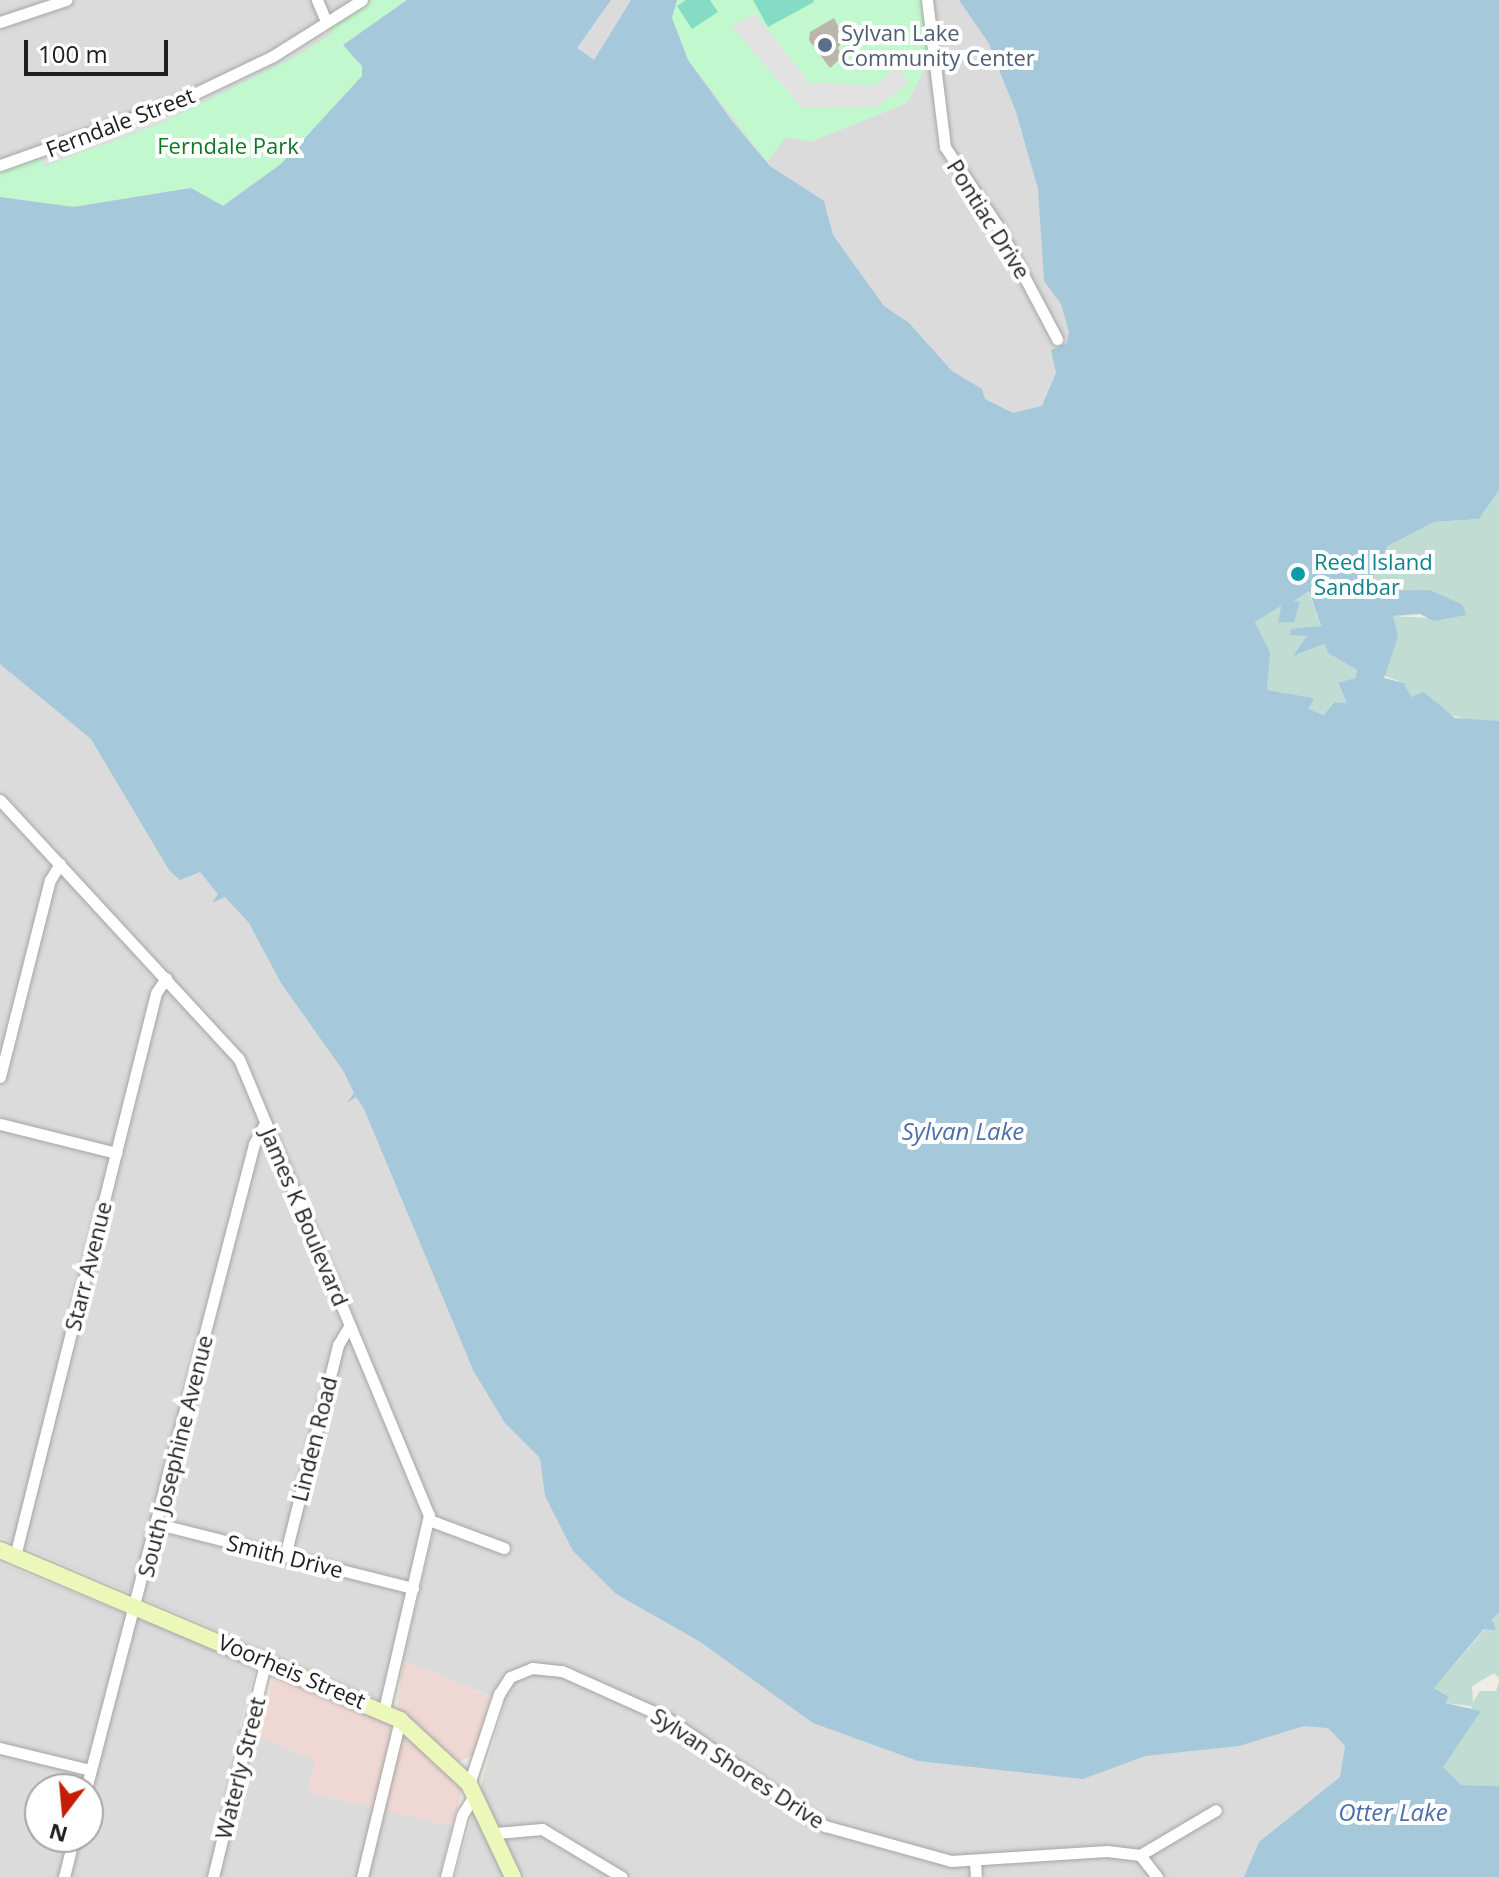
<!DOCTYPE html>
<html>
<head>
<meta charset="utf-8">
<style>
  body { margin:0 }
  #map { position:relative; width:1499px; height:1877px; overflow:hidden; background:#eeece4; font-family:"Open Sans",sans-serif }
  div>[style] { position:absolute }
  .residential>* { inset:0; background:#dcdbdb }
  .commercial>* { inset:0; background:#efd8d3 }
  .wetland>* { inset:0; background:#c1dcd3 }
  .park>* { inset:0; background:#c2f8cd }
  .pitch>* { inset:0; background:#84dcc5 }
  .parking>* { inset:0; background:#e2e2e2 }
  .water>* { inset:0; background:#a5c8db }
  .building>* { inset:0; background:#bbb5ad }
  .roads { filter:drop-shadow(0 0 2px #a5a5a5) drop-shadow(0 0 2px #a5a5a5) }
  .street>* { height:11px; margin:-5.5px; padding:0 5.5px; transform-origin:5.5px; border-radius:5.5px; background:#fff }
  .secondary>* { height:16px; margin:-8px; padding:0 8px; transform-origin:8px; border-radius:8px; background:#ecf8b9 }
  .dots>* { width:22px; height:22px; translate:-50% -50%; box-sizing:border-box; border:4px solid #fff; border-radius:50% }
  span { translate:-50% -50%; white-space:nowrap; text-align:center; line-height:1.15; -webkit-text-stroke:8px #fff; paint-order:stroke }
  .service-label { font-size:22px; color:#4e5e75 }
  .left { translate:0 -50%; text-align:left }
  .street-label { font-size:22px; color:#1e1e1e }
  .park-label { font-size:22px; color:#0e7925 }
  .culture-label { font-size:22px; color:#0d838f }
  .water-label { font-size:24px; color:#4d70ab; font-style:italic }
  .north { position:absolute; left:24px; top:1773px; width:80px; height:80px; box-sizing:border-box; background:#fff; border:2px solid #a5a5a5; border-radius:50%; rotate:196deg; font-size:22px; font-weight:700; line-height:32px; text-align:center; color:#1e1e1e }
  .north::after { content:''; display:block; margin:auto; width:28px; height:36px; background:#c61e06; clip-path:polygon(50% 0,100% 100%,50% 72%,0 100%) }
  .scale { position:absolute; left:24px; top:40px; width:144px; height:36px; box-sizing:border-box; border:4px solid #1e1e1e; border-top:0; padding-left:10px; font-size:24px; line-height:28px; white-space:nowrap; color:#1e1e1e; -webkit-text-stroke:6px #fff; paint-order:stroke }
</style>
</head>
<body>
<div id="map">
  <div class="residential">
    <div style="clip-path:polygon(0 0,1470px 0,1123px 574px,0 285px)"></div>
    <div style="clip-path:polygon(0 545px,1401px 1722px,1407px 1877px,455px 1877px,505px 1702px,403px 1661px,434px 1528px,432px 1510px,380px 1700px,0 1537px)"></div>
    <div style="clip-path:polygon(evenodd,0 1563px,256px 1666px,239px 1728px,316px 1760px,308px 1792px,452px 1826px,439px 1877px,0 1877px,0 1563px,40px 1789px,88px 1789px,88px 1837px,40px 1837px,40px 1789px)"></div>
  </div>
  <div class="commercial">
    <div style="clip-path:polygon(403px 1661px,491px 1697px,476px 1753px,459px 1762px,397px 1710px)"></div>
    <div style="clip-path:polygon(275px 1668px,412px 1734px,462px 1791px,452px 1826px,308px 1792px,315px 1760px,260px 1737px)"></div>
  </div>
  <div class="wetland">
    <div style="clip-path:polygon(1499px 490px,1499px 721px,1479px 723px,1441px 712px,1427px 694px,1410px 697px,1404px 683px,1380px 674px,1394px 646px,1393px 616px,1445px 619px,1465px 614px,1463px 605px,1415px 591px,1378px 591px,1372px 579px,1388px 546px,1434px 522px,1479px 519px)"></div>
    <div style="clip-path:polygon(1308px 590px,1321px 627px,1292px 632px,1307px 636px,1297px 655px,1325px 644px,1328px 653px,1357px 670px,1355px 678px,1338px 684px,1347px 703px,1333px 702px,1325px 715px,1309px 709px,1314px 698px,1267px 690px,1269px 653px,1255px 622px,1281px 606px,1278px 623px,1293px 622px,1300px 603px,1294px 601px)"></div>
    <div style="clip-path:polygon(1499px 1613px,1499px 1678px,1494px 1673px,1472px 1686px,1473px 1702px,1480px 1691px,1496px 1691px,1499px 1682px,1499px 1786px,1461px 1785px,1445px 1776px,1443px 1766px,1476px 1716px,1471px 1706px,1444px 1703px,1449px 1697px,1434px 1688px)"></div>
  </div>
  <div class="park">
    <div style="clip-path:polygon(373px 0,407px 0,343px 45px,362px 66px,362px 76px,281px 164px,223px 206px,191px 188px,70px 207px,0 197px,0 169px,40px 158px,45px 166px,161px 123px,298px 55px,332px 33px,329px 26px)"></div>
    <div style="clip-path:polygon(677px 0,922px 0,930px 59px,907px 103px,811px 142px,786px 137px,767px 162px,688px 60px,672px 18px)"></div>
  </div>
  <div class="pitch">
    <div style="clip-path:polygon(686px 0,710px 0,718px 12px,692px 29px,677px 6px)"></div>
    <div style="clip-path:polygon(753px 0,813px 0,814px 2px,768px 27px)"></div>
  </div>
  <div class="parking">
    <div style="clip-path:polygon(756px 14px,808px 81px,805px 90px,811px 82px,874px 86px,898px 67px,908px 84px,876px 107px,802px 108px,731px 26px)"></div>
    <div style="clip-path:polygon(328px 27px,331px 32px,296px 55px,166px 120px,44px 165px,40px 157px)"></div>
  </div>
  <div class="water">
    <div style="clip-path:polygon(evenodd,407px 0,611px 0,577px 48px,594px 60px,631px 0,677px 0,672px 18px,688px 60px,732px 121px,770px 166px,824px 201px,833px 235px,884px 306px,909px 323px,952px 371px,982px 389px,985px 399px,1013px 413px,1042px 406px,1056px 373px,1051px 350px,1067px 343px,1069px 332px,1061px 304px,1044px 281px,1038px 189px,1016px 112px,988px 42px,959px 0,1499px 0,1499px 490px,1479px 519px,1434px 522px,1388px 546px,1372px 579px,1378px 591px,1430px 590px,1463px 605px,1466px 615px,1434px 621px,1420px 614px,1393px 616px,1398px 637px,1384px 678px,1404px 683px,1411px 697px,1424px 692px,1455px 718px,1499px 721px,1499px 1613px,1492px 1620px,1496px 1630px,1484px 1629px,1434px 1688px,1449px 1697px,1445px 1703px,1481px 1711px,1443px 1767px,1461px 1785px,1499px 1786px,1499px 1877px,1244px 1877px,1259px 1842px,1340px 1777px,1345px 1746px,1328px 1728px,1304px 1726px,1239px 1746px,1145px 1756px,1083px 1779px,918px 1761px,813px 1723px,699px 1641px,616px 1594px,573px 1551px,545px 1496px,540px 1458px,505px 1423px,474px 1372px,364px 1109px,356px 1097px,347px 1103px,354px 1093px,344px 1072px,281px 983px,249px 923px,225px 897px,212px 903px,218px 894px,200px 872px,180px 880px,169px 870px,91px 739px,0 664px,0 197px,74px 207px,191px 188px,223px 206px,281px 164px,362px 76px,362px 66px,343px 45px,407px 0,1309px 591px,1321px 626px,1291px 629px,1290px 635px,1307px 636px,1293px 656px,1325px 644px,1328px 653px,1357px 670px,1355px 678px,1338px 683px,1347px 703px,1334px 702px,1324px 715px,1309px 709px,1314px 698px,1267px 690px,1270px 653px,1255px 622px,1281px 606px,1278px 623px,1294px 622px,1300px 602px,1294px 601px,1309px 591px)"></div>
  </div>
  <div class="building">
    <div style="clip-path:polygon(834px 18px,844px 38px,838px 48px,842px 57px,830px 68px,809px 40px,810px 32px)"></div>
  </div>
  <div class="roads">
    <div class="street">
      <div style="left:317px;top:0;width:23px;rotate:67deg"></div>
      <div style="left:927px;top:0;width:148px;rotate:83deg"></div>
      <div style="left:945px;top:147px;width:94px;rotate:56.3deg"></div>
      <div style="left:997px;top:225px;width:129px;rotate:62.2deg"></div>
      <div style="left:0;top:22px;width:70px;rotate:-18.4deg"></div>
      <div style="left:0;top:165px;width:188px;rotate:-19.6deg"></div>
      <div style="left:177px;top:102px;width:106px;rotate:-25.6deg"></div>
      <div style="left:273px;top:56px;width:105px;rotate:-32.2deg"></div>
      <div style="left:0;top:800px;width:352px;rotate:47.3deg"></div>
      <div style="left:239px;top:1059px;width:494px;rotate:67.4deg"></div>
      <div style="left:429px;top:1515px;width:200px;rotate:103deg"></div>
      <div style="left:0;top:1077px;width:203px;rotate:-75.8deg"></div>
      <div style="left:50px;top:880px;width:19px;rotate:-58deg"></div>
      <div style="left:0;top:1124px;width:120px;rotate:14deg"></div>
      <div style="left:429px;top:1520px;width:80px;rotate:20.5deg"></div>
      <div style="left:158px;top:1524px;width:263px;rotate:14.1deg"></div>
      <div style="left:15px;top:1556px;width:580px;rotate:-75.94deg"></div>
      <div style="left:156px;top:993px;width:18px;rotate:-56deg"></div>
      <div style="left:285px;top:1556px;width:218px;rotate:-75.9deg"></div>
      <div style="left:338px;top:1345px;width:23px;rotate:-59deg"></div>
      <div style="left:0;top:1748px;width:93px;rotate:13.7deg"></div>
      <div style="left:469px;top:1784px;width:95px;rotate:-71.6deg"></div>
      <div style="left:499px;top:1694px;width:20px;rotate:-57deg"></div>
      <div style="left:510px;top:1677px;width:24px;rotate:-22deg"></div>
      <div style="left:532px;top:1668px;width:30px;rotate:6deg"></div>
      <div style="left:562px;top:1671px;width:113px;rotate:24.1deg"></div>
      <div style="left:665px;top:1717px;width:194px;rotate:34.3deg"></div>
      <div style="left:825px;top:1826px;width:131px;rotate:15.5deg"></div>
      <div style="left:951px;top:1861px;width:156px;rotate:-3.7deg"></div>
      <div style="left:1107px;top:1851px;width:33px;rotate:7deg"></div>
      <div style="left:1140px;top:1855px;width:88px;rotate:-30.6deg"></div>
      <div style="left:86px;top:1789px;width:667px;rotate:-75.4deg"></div>
      <div style="left:254px;top:1144px;width:24px;rotate:-62deg"></div>
      <div style="left:496px;top:1833px;width:46px;rotate:-5deg"></div>
      <div style="left:542px;top:1829px;width:93px;rotate:31deg"></div>
      <div style="left:1140px;top:1855px;width:28px;rotate:52deg"></div>
      <div style="left:975px;top:1860px;width:17px;rotate:87deg"></div>
      <div style="left:64px;top:1877px;width:41px;rotate:-76deg"></div>
      <div style="left:213px;top:1877px;width:223px;rotate:-76.3deg"></div>
      <div style="left:362px;top:1877px;width:162px;rotate:-76.4deg"></div>
      <div style="left:446px;top:1877px;width:64px;rotate:-75.5deg"></div>
      <div style="left:462px;top:1815px;width:25px;rotate:-58deg"></div>
    </div>
    <div class="secondary">
      <div style="left:0;top:1550px;width:435px;rotate:23deg"></div>
      <div style="left:400px;top:1720px;width:94px;rotate:42.8deg"></div>
      <div style="left:469px;top:1784px;width:103px;rotate:64.7deg"></div>
    </div>
  </div>
  <div class="dots">
    <div style="left:825px;top:45px;background:#5c6f8a"></div>
    <div style="left:1298px;top:574px;background:#0f9aa8"></div>
  </div>
  <div class="service-label">
    <span class="left" style="left:841px;top:45px">Sylvan Lake<br>Community Center</span>
  </div>
  <div class="street-label">
    <span style="left:120px;top:122px;rotate:-21deg">Ferndale Street</span>
    <span style="left:989px;top:219px;rotate:58deg">Pontiac Drive</span>
    <span style="left:305px;top:1217px;rotate:67deg">James K Boulevard</span>
    <span style="left:88px;top:1266px;rotate:-76deg">Starr Avenue</span>
    <span style="left:314px;top:1439px;rotate:-76deg">Linden Road</span>
    <span style="left:175px;top:1456px;rotate:-76deg">South Josephine Avenue</span>
    <span style="left:285px;top:1556px;rotate:14deg">Smith Drive</span>
    <span style="left:292px;top:1671px;rotate:23deg">Voorheis Street</span>
    <span style="left:240px;top:1768px;rotate:-76deg">Waterly Street</span>
    <span style="left:738px;top:1768px;rotate:33deg">Sylvan Shores Drive</span>
  </div>
  <div class="park-label">
    <span style="left:228px;top:146px">Ferndale Park</span>
  </div>
  <div class="culture-label">
    <span class="left" style="left:1314px;top:574px">Reed Island<br>Sandbar</span>
  </div>
  <div class="water-label">
    <span style="left:963px;top:1131px">Sylvan Lake</span>
    <span style="left:1393px;top:1812px">Otter Lake</span>
  </div>
  <div class="north">N</div>
  <div class="scale">100 m</div>
</div>
</body>
</html>
